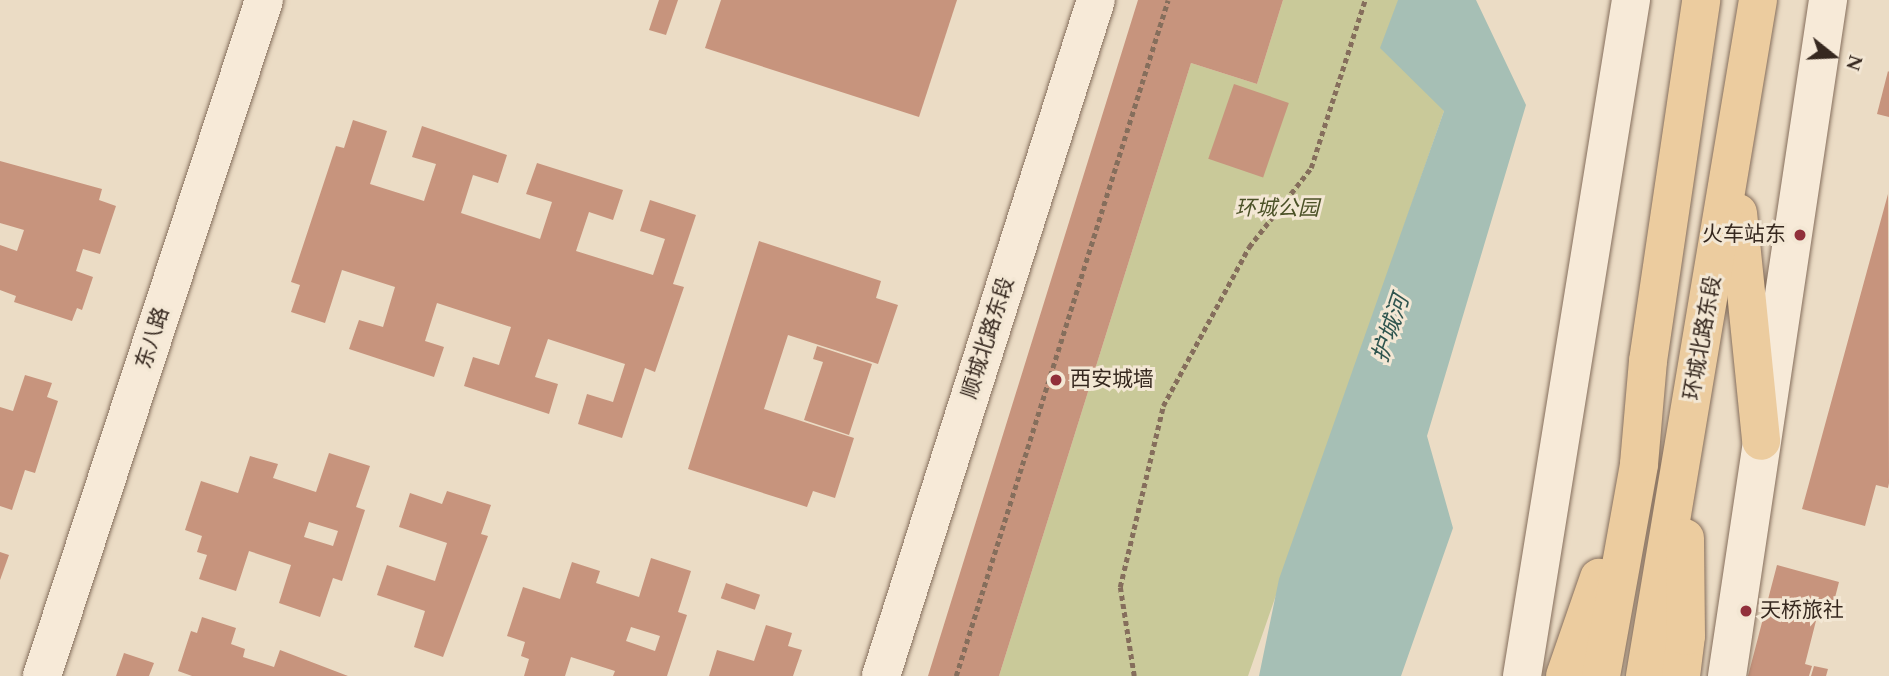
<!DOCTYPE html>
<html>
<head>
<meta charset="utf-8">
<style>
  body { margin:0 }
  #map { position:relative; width:1889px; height:676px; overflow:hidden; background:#ebdcc5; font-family:Spectral,"Noto Sans SC",serif }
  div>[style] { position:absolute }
  .green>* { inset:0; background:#c9c999 }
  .water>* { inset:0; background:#a6bfb5 }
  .building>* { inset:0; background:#c7947d; transform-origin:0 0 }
  .path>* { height:4.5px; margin-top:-2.25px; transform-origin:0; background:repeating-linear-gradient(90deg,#856e5c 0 5px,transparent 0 8.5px) }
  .roads { filter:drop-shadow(0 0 2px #856e5c) drop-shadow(0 0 2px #856e5c) }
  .minor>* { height:38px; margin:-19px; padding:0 19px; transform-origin:19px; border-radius:19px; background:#f7ead8 }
  .tertiary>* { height:38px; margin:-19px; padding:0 19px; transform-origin:19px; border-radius:19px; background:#f7ead8 }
  .primary>* { height:38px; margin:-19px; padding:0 19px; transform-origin:19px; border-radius:19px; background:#eccc9f }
  .dots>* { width:19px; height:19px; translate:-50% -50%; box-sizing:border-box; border:4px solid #f3e7d4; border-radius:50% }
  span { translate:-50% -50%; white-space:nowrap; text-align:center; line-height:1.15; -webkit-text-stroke:6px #f3e7d4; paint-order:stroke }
  .park-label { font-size:21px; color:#4b5127; font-style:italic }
  .poi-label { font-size:21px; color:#36281f }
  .right { translate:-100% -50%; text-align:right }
  .left { translate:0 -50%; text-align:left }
  .street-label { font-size:21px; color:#36281f }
  .water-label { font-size:23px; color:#2f554f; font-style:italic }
  .north { position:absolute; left:1798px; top:21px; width:70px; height:70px; -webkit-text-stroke:5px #f3e7d4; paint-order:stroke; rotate:108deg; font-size:19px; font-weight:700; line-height:28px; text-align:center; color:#36281f }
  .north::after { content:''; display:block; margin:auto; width:24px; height:32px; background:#36281f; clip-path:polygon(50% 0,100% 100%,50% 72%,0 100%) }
</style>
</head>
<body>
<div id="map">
  <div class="green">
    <div style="clip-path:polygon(1283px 0,1413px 0,1444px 111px,1248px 676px,999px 676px,1191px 63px,1257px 84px)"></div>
  </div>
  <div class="water">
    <div style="clip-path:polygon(1398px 0,1476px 0,1526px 105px,1427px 436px,1453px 528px,1401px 676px,1259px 676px,1279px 579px,1444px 111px,1380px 48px)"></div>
  </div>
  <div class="building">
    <div style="clip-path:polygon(659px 0,678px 0,666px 35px,649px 30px)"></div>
    <div style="clip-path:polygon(721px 0,957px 0,919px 117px,705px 48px)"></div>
    <div style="clip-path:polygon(1138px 0,1283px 0,1257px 84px,1191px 63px,999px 676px,928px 676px)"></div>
    <div style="clip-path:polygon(1888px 71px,1889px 72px,1889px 117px,1877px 114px)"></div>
    <div style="left:1234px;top:84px;width:58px;height:79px;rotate:19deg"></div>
    <div style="clip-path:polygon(353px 120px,387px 131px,370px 184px,424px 201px,436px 164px,412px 157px,422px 126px,507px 155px,498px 183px,473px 175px,461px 213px,540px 239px,552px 202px,526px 194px,537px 163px,623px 190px,613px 220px,589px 212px,576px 251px,653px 275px,665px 239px,640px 231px,650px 200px,696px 215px,673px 284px,684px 287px,655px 372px,645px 368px,622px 438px,578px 424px,587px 394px,613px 402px,625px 364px,548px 339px,535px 377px,558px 384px,549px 414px,464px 386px,473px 357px,499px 365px,511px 327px,437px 303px,425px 341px,444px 347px,434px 377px,349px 349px,359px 320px,383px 327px,395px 287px,342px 270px,325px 323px,291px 312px,300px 285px,291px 282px,336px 146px,344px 148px)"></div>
    <div style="clip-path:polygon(0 161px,102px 189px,99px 200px,116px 206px,100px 254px,83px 249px,76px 271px,93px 277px,82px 310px,77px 308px,72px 321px,14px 302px,16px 296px,0 290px,0 245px,17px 251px,24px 230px,0 223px)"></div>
    <div style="clip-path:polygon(1888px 194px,1889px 483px,1888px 488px,1876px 485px,1865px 526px,1802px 509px)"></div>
    <div style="clip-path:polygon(759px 241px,881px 281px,876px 298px,898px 305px,878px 364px,788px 335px,764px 409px,854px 438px,835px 498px,813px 491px,807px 507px,688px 469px)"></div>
    <div style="clip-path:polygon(817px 346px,872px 364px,849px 435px,804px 420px,823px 362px,813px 359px)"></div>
    <div style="clip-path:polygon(25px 375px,52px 383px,47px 397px,58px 401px,35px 473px,25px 470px,12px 510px,0 506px,0 407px,13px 411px)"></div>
    <div style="clip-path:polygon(evenodd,329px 453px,370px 466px,356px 507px,365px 510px,342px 581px,333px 578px,320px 617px,279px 603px,291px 565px,249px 551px,236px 591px,199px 579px,207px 555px,197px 552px,202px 536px,185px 530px,201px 481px,238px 493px,250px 456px,278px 464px,273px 478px,316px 492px,329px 453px,309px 522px,338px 531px,333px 546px,304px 537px,309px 522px)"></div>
    <div style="clip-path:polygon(447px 491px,491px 505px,481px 534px,488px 536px,443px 657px,414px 647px,425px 611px,377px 595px,387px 565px,435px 581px,447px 543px,399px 527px,410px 493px,442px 504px)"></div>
    <div style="clip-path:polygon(0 552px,9px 555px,0 580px)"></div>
    <div style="clip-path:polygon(evenodd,651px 558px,691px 571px,678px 612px,687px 615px,667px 676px,613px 676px,615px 671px,571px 657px,565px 676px,524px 676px,529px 659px,521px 656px,525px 642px,507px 636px,523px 587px,560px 599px,572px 562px,600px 571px,596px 583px,639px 597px,651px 558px,631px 627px,660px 636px,655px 651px,626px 641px,631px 627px)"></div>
    <div style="clip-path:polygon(1777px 565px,1839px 582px,1831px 613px,1819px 609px,1805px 664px,1812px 666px,1809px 676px,1748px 676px)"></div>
    <div style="left:726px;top:583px;width:36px;height:16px;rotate:19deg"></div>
    <div style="clip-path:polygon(202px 617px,236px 628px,231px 644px,245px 649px,243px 657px,274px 667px,280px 650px,348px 676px,192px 676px,178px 671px,191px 631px,197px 633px)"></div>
    <div style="clip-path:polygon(766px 625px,792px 633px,788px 646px,802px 650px,793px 676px,709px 676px,717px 650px,754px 661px)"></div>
    <div style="clip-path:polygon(124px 653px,154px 663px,149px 676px,116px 676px)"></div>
    <div style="clip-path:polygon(1814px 666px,1828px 669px,1826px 676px,1811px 676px)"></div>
  </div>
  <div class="path">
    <div style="left:956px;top:676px;width:708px;rotate:-72.59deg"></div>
    <div style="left:1134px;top:676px;width:90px;rotate:-98.9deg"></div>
    <div style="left:1120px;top:587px;width:186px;rotate:-76.6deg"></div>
    <div style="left:1163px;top:406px;width:181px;rotate:-61.6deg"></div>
    <div style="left:1249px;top:247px;width:100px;rotate:-51.9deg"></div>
    <div style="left:1311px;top:168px;width:176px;rotate:-72.2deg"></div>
  </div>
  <div class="roads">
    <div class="minor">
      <div style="left:42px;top:676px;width:712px;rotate:-71.82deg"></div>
      <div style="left:1522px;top:676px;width:685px;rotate:-80.84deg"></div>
      <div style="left:1727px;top:676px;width:684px;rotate:-81.5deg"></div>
    </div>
    <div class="tertiary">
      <div style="left:881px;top:676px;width:709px;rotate:-72.36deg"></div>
    </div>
    <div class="primary">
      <div style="left:1738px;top:213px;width:229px;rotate:84.2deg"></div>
      <div style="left:1565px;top:676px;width:104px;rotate:-70.9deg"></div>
      <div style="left:1601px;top:676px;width:215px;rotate:-79.8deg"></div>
      <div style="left:1639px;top:464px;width:103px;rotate:-85deg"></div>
      <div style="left:1648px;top:361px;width:365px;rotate:-81.6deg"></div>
      <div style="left:1645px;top:676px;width:685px;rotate:-80.51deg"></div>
      <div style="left:1681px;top:676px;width:40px;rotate:-82.9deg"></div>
      <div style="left:1686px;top:636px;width:98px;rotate:-90.6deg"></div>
    </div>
  </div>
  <div class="dots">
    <div style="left:1800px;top:235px;background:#91303b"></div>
    <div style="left:1056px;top:380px;background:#91303b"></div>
    <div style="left:1746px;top:611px;background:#91303b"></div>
  </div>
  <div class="park-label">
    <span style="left:1277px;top:209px">环城公园</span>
  </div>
  <div class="poi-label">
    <span class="right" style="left:1786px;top:235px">火车站东</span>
    <span class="left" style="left:1070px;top:380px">西安城墙</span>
    <span class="left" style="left:1760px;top:611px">天桥旅社</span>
  </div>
  <div class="street-label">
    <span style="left:153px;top:338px;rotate:-72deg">东八路</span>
    <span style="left:988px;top:338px;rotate:-72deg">顺城北路东段</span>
    <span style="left:1703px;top:338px;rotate:-80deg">环城北路东段</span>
  </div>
  <div class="water-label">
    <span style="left:1392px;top:329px;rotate:-71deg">护城河</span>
  </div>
  <div class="north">N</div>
</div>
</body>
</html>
